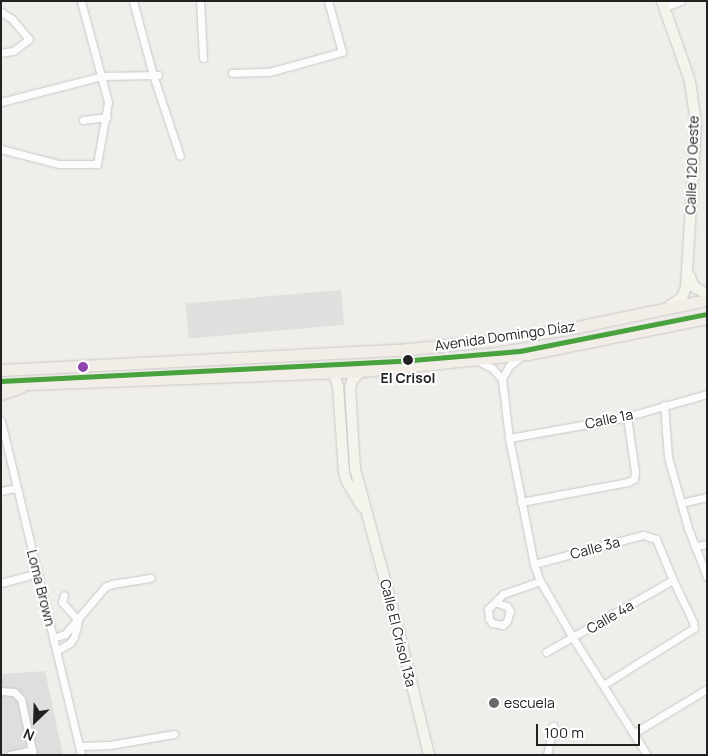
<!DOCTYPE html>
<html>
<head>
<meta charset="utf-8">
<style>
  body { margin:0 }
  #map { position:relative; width:708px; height:756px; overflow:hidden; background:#f0eeeb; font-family:Manrope,sans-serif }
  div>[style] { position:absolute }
  .residential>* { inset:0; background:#dfdedc }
  .parking>* { inset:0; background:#e0dfde; transform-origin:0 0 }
  .roads { filter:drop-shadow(0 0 1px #c9c8c7) drop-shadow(0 0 1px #c9c8c7) }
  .street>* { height:7px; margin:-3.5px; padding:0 3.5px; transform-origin:3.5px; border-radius:3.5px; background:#fdfcfc }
  .secondary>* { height:10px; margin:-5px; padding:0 5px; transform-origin:5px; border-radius:5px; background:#f4f4ed }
  .primary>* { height:11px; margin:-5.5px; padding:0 5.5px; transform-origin:5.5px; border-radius:5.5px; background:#f3ede7 }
  .metro-1>* { height:5px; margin:-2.5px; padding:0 2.5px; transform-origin:2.5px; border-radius:2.5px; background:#48a23e }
  .dots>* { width:14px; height:14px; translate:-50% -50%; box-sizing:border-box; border:2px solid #fff; border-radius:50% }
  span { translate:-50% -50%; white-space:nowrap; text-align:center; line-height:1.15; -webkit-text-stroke:4px #fff; paint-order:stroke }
  .street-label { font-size:14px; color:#222 }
  .stop-label { font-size:14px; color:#222; font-weight:700 }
  .poi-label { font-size:14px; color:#222 }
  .left { translate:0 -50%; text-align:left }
  .frame { position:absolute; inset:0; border:2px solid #222; pointer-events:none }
  .north { position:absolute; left:10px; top:696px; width:50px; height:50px; -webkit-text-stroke:4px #fff; paint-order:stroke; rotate:204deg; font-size:14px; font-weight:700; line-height:20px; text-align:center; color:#222 }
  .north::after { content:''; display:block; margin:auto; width:18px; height:22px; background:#222; clip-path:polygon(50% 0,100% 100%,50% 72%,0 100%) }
  .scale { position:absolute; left:536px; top:724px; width:104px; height:22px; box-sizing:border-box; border:2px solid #222; border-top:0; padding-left:6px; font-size:15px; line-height:18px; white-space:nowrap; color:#222; -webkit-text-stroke:4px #fff; paint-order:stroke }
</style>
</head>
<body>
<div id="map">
  <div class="residential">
    <div style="clip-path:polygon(1px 671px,2px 674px,45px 671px,63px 755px,1px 755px)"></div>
  </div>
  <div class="parking">
    <div style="left:341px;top:290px;width:35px;height:156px;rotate:85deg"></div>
  </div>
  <div class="roads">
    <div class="street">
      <div style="left:133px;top:1px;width:77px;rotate:74.9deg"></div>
      <div style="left:153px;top:75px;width:85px;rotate:71.6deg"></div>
      <div style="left:200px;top:1px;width:57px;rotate:87deg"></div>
      <div style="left:665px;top:7px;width:17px;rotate:-21deg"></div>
      <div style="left:1px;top:12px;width:13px;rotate:32deg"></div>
      <div style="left:12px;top:19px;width:26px;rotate:50deg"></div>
      <div style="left:29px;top:39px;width:20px;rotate:143deg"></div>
      <div style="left:13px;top:51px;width:12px;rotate:171deg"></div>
      <div style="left:232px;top:73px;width:37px;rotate:-2deg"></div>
      <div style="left:269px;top:72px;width:76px;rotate:-15.3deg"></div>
      <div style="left:342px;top:52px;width:53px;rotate:-105.4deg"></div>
      <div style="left:1px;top:102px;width:104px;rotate:-14.4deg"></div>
      <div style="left:102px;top:76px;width:56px;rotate:-1deg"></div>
      <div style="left:83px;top:120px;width:24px;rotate:-7deg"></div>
      <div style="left:1px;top:149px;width:60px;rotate:14.5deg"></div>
      <div style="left:59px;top:164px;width:38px"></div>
      <div style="left:97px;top:164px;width:63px;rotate:-79.9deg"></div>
      <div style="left:108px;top:102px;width:105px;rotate:-105deg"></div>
      <div style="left:478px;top:361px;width:16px;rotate:27deg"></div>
      <div style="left:492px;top:368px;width:15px;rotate:48deg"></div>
      <div style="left:502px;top:379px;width:59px;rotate:83.2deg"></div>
      <div style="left:509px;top:438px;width:128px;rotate:78.8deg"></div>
      <div style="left:534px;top:564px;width:18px;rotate:71deg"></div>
      <div style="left:540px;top:581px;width:66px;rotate:59.9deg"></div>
      <div style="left:573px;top:638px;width:138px;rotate:57.7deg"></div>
      <div style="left:502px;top:379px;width:15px;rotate:-62deg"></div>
      <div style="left:509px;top:366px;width:14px;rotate:-39deg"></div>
      <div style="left:664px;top:405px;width:52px;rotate:85.6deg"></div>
      <div style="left:668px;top:457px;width:74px;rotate:74.3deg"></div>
      <div style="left:688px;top:528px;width:53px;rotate:68.8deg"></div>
      <div style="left:1px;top:421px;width:343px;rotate:76.5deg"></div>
      <div style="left:509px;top:438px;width:115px;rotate:-10deg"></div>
      <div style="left:622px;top:418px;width:88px;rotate:-15.8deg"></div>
      <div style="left:1px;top:491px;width:15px;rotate:-11deg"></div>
      <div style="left:521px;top:502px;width:109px;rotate:-10.6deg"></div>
      <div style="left:628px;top:482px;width:7px;rotate:-27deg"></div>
      <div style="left:634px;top:479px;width:7px;rotate:-82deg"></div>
      <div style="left:635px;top:472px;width:56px;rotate:-98.3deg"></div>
      <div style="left:681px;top:503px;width:27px;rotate:-13deg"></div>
      <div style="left:695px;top:546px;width:12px;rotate:-9deg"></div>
      <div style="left:534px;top:564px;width:113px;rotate:-14.9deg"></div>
      <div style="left:643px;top:535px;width:14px;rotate:17deg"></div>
      <div style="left:656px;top:539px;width:44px;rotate:67.5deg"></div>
      <div style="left:673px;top:580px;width:47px;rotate:64.5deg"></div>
      <div style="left:693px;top:622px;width:6px;rotate:81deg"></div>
      <div style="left:694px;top:628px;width:107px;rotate:147.9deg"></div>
      <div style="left:1px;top:583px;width:38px;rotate:-15deg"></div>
      <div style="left:497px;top:603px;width:10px;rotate:17deg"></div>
      <div style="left:507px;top:606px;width:6px;rotate:59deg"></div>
      <div style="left:510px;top:611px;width:10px;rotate:107deg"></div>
      <div style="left:507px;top:621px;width:6px;rotate:135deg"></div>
      <div style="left:503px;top:625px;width:11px;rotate:-170deg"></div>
      <div style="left:492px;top:623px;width:5px;rotate:-127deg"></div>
      <div style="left:489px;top:619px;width:10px;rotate:-96deg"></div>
      <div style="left:488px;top:609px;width:21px;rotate:-45deg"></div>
      <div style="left:503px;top:594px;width:39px;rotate:-19deg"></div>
      <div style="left:53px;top:638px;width:13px;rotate:-18deg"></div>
      <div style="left:65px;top:634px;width:62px;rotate:-49.6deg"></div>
      <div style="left:105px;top:587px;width:8px;rotate:-23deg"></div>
      <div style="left:112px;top:584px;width:39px;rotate:-9deg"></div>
      <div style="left:56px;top:651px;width:16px;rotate:-30deg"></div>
      <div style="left:70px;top:643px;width:7px;rotate:-56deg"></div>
      <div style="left:74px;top:637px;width:11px;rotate:-75deg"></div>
      <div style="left:77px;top:626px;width:6px;rotate:-81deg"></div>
      <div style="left:78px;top:620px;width:24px;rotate:-132deg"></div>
      <div style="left:62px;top:602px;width:7px;rotate:-74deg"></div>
      <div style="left:546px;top:652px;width:146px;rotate:-29.6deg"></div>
      <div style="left:1px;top:691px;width:13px;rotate:4deg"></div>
      <div style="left:14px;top:692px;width:10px;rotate:45deg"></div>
      <div style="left:21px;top:699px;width:57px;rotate:77.9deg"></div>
      <div style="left:634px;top:733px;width:85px;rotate:-31.1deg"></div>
      <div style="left:80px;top:746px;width:30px;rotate:-2deg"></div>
      <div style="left:110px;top:745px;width:65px;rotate:-9.8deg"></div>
      <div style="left:10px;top:755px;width:23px;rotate:-13deg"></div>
      <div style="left:547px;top:755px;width:30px;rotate:-78deg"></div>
    </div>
    <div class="secondary">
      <div style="left:662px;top:1px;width:85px;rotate:70.7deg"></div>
      <div style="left:690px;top:81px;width:43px;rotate:82.1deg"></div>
      <div style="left:696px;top:124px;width:163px;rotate:93.5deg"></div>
      <div style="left:686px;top:287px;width:12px;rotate:110deg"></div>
      <div style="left:682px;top:298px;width:15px;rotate:148deg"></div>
      <div style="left:689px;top:275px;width:13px;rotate:67deg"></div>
      <div style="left:694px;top:287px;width:15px;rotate:28deg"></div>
      <div style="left:361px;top:371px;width:13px;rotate:132deg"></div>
      <div style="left:352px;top:381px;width:7px;rotate:106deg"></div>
      <div style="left:350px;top:388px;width:81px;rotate:86.5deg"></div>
      <div style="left:355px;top:469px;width:177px;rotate:74.9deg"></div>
      <div style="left:401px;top:640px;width:118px;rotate:76.3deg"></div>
      <div style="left:333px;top:372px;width:15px;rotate:70deg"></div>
      <div style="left:338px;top:386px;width:85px;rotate:86deg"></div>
      <div style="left:344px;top:471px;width:9px;rotate:77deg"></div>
      <div style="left:346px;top:480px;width:31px;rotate:59deg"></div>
    </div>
    <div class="primary">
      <div style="left:1px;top:370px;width:398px;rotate:-2.9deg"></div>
      <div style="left:398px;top:350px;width:92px;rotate:-5.6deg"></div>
      <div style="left:490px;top:341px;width:74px;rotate:-8.6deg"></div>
      <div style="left:563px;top:330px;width:147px;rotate:-11.8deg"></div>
      <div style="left:1px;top:385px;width:360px;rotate:-2.2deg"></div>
      <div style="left:361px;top:371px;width:168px;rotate:-5.8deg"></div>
      <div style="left:528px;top:354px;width:183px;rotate:-11.4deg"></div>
      <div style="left:1px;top:394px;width:21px;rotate:-19deg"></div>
    </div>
  </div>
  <div class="metro-1">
    <div style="left:1px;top:381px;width:412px;rotate:-2.9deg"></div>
    <div style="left:412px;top:360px;width:108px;rotate:-4.8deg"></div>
    <div style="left:520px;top:351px;width:191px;rotate:-11.2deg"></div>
  </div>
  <div class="dots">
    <div style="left:408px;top:360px;background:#222"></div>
    <div style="left:83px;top:367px;background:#8e44ad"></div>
    <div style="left:494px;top:703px;background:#6a6968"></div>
  </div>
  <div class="street-label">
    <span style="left:692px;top:165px;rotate:-88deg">Calle 120 Oeste</span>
    <span style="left:505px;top:336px;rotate:-8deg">Avenida Domingo Díaz</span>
    <span style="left:609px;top:419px;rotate:-12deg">Calle 1a</span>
    <span style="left:595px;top:548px;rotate:-15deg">Calle 3a</span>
    <span style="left:41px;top:588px;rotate:76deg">Loma Brown</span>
    <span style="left:610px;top:617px;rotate:-30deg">Calle 4a</span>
    <span style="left:398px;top:633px;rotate:76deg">Calle El Crisol 13a</span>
  </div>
  <div class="stop-label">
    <span style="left:408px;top:378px">El Crisol</span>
  </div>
  <div class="poi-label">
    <span class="left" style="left:504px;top:703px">escuela</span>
  </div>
  <div class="frame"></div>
  <div class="north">N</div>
  <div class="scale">100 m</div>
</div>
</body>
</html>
